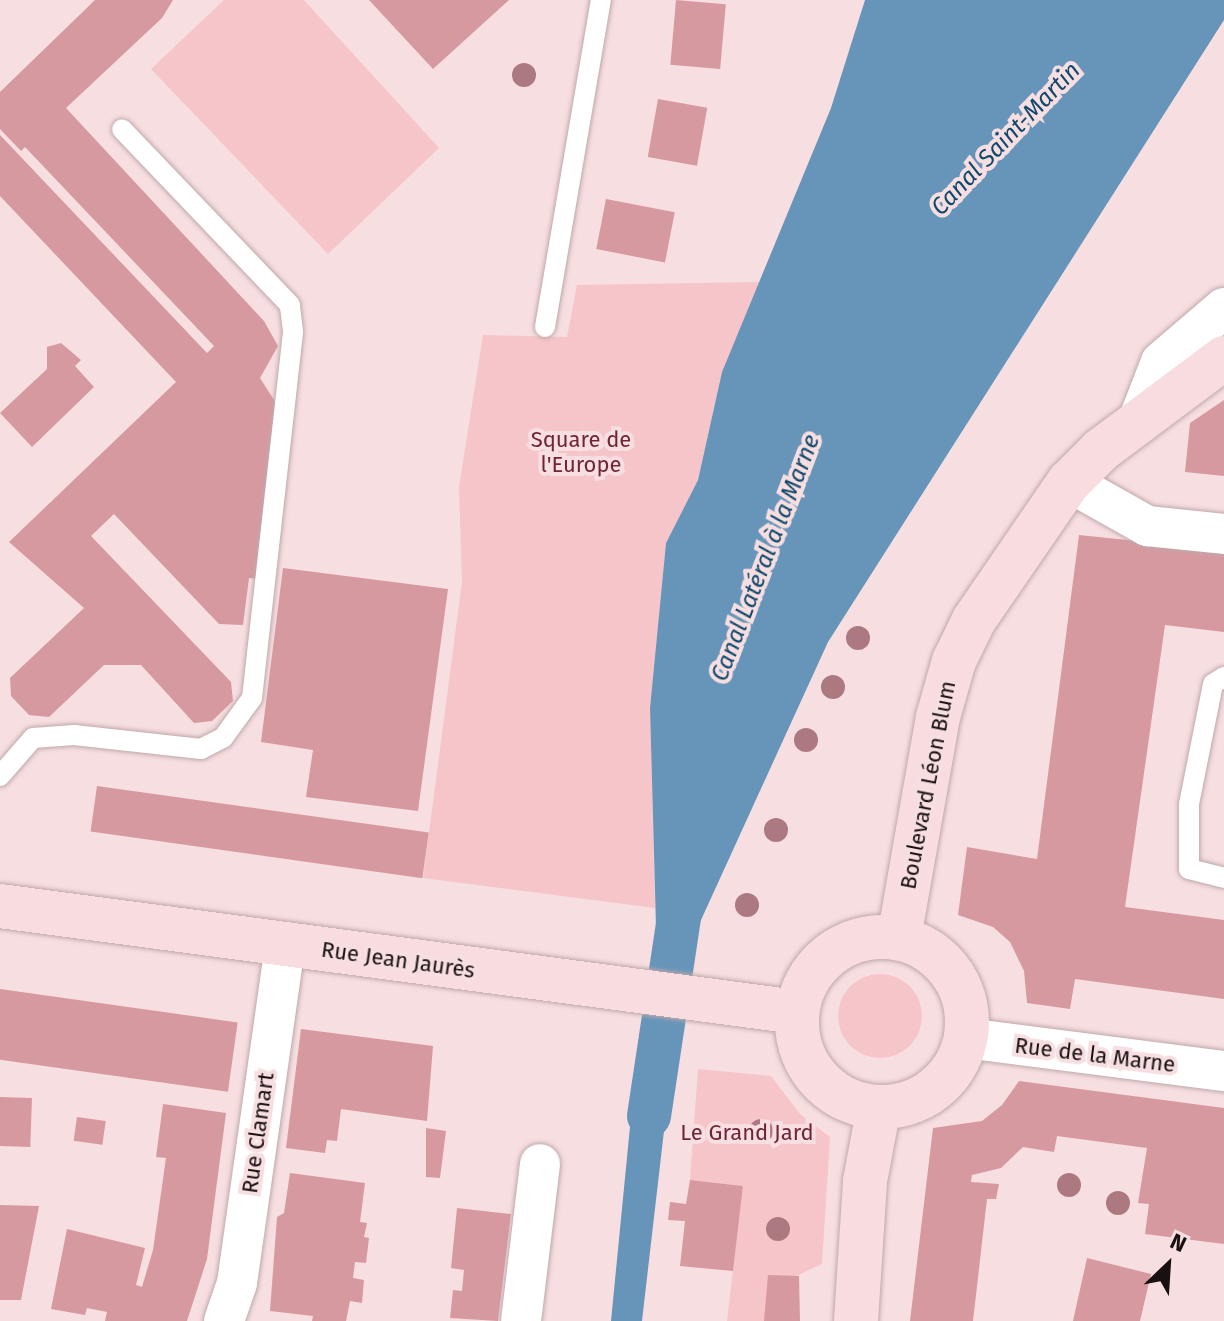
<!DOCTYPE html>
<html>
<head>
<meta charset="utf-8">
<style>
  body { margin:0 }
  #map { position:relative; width:1224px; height:1321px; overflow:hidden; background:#f7dee0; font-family:"Fira Sans",sans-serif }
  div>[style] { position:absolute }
  .green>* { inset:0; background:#f5c5c9 }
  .round { border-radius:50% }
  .water>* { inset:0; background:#6795b9 }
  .canal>* { height:44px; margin:-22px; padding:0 22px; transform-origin:22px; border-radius:22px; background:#6795b9 }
  .building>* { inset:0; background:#d799a0; transform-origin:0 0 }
  .roads { filter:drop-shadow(0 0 2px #bfa8aa) drop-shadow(0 0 2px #bfa8aa) }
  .lane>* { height:20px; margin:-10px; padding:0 10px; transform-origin:10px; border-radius:10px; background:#fff }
  .street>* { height:40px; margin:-20px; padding:0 20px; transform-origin:20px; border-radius:20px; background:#fff }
  .secondary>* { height:44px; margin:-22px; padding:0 22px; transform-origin:22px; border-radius:22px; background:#f8dce0 }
  .secondary>.ring { margin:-22px; padding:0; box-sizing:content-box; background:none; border:44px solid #f8dce0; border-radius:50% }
  .trees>* { width:24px; height:24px; margin:-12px; border-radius:50%; background:#ac7981 }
  span { translate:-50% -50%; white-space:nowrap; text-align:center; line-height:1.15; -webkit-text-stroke:8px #f7dee0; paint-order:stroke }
  .park-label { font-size:22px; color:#6f2634 }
  .street-label { font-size:22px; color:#181011 }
  .water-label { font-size:24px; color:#10496d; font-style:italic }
  .north { position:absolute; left:1128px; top:1225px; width:80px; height:80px; -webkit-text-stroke:6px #f7dee0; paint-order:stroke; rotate:25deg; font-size:22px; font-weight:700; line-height:32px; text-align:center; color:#181011 }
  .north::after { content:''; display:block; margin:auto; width:28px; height:36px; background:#181011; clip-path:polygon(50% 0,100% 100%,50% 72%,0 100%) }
</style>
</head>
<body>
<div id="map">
  <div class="green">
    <div style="clip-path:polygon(224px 0,304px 0,439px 148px,328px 254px,151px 69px)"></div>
    <div style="clip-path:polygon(762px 282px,722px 372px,698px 480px,666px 543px,650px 708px,655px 908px,423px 878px,462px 582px,459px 487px,483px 335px,567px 337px,577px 285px)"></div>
    <div class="round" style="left:838px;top:974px;width:84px;height:84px"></div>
    <div style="clip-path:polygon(698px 1069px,771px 1076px,800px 1114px,830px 1137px,822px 1264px,796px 1276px,768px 1321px,727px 1321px,743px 1186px,690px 1180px)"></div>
  </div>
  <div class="water">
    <div style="clip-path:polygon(865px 0,1224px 0,1224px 20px,828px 642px,696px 931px,656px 927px,650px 708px,666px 543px,698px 480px,722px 372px,831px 108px)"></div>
    <div style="clip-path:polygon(637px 1055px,677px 1060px,675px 1080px,670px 1079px,642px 1321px,611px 1321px)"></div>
  </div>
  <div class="canal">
    <div style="left:649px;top:1116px;width:247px;rotate:-81.4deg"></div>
  </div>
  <div class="building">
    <div style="clip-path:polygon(95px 0,173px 0,162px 18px,66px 108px,264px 321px,278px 346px,260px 378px,276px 403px,258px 579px,249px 578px,243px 625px,219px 624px,114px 514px,91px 536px,231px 682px,233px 701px,212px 721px,194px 723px,141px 665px,104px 665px,49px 717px,29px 715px,11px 696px,10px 678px,84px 608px,9px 542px,176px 382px,0 196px,0 135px,207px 353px,214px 346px,25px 147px,21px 151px,0 129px,0 92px)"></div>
    <div style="clip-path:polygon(369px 0,509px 0,433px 69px)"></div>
    <div style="left:676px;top:0;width:50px;height:65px;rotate:5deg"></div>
    <div style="left:658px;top:99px;width:50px;height:59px;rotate:10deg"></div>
    <div style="left:606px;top:199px;width:70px;height:51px;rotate:11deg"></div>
    <div style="clip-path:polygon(61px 343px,81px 360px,75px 366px,94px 387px,32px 447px,0 413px,47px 369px,47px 347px)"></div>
    <div style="clip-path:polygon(1224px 400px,1224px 476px,1185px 472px,1190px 423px)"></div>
    <div style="clip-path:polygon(1079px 535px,1224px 550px,1224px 632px,1165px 625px,1125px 907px,1224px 920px,1224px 999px,1075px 979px,1070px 1009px,1027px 1003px,1024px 971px,1010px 942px,993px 927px,958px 915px,967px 847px,1037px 859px)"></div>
    <div style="clip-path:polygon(283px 568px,448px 589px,418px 811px,306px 797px,313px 750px,261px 742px)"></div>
    <div style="left:97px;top:786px;width:335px;height:46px;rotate:8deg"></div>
    <div style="left:0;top:989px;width:240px;height:70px;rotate:8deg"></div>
    <div style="clip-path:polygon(301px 1029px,433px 1046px,427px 1121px,341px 1109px,337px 1141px,327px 1140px,325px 1153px,286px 1148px)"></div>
    <div style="clip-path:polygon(1019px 1081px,1224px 1108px,1224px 1244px,1145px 1234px,1149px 1204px,1138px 1203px,1147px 1148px,1057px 1136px,1054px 1152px,1023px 1147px,1001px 1168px,972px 1175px,971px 1182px,999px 1184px,996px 1199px,987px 1199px,973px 1321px,910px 1321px,933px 1128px,982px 1121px,1002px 1105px)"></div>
    <div style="left:0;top:1097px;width:32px;height:49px;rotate:2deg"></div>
    <div style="clip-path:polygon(163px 1104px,226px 1113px,207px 1259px,187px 1321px,105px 1321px,107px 1312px,87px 1308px,85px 1315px,51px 1309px,67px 1229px,145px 1248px,136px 1285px,142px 1287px,153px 1250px,166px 1158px,156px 1157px)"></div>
    <div style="left:77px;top:1117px;width:29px;height:24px;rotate:8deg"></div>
    <div style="clip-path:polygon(426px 1128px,446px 1131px,440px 1178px,426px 1177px)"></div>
    <div style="clip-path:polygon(290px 1173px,365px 1183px,360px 1222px,367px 1223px,364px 1237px,369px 1238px,366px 1263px,355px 1262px,353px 1278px,364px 1280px,362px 1303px,350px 1301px,346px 1321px,312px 1321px,313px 1316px,270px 1311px,277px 1217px,284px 1213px)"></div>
    <div style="clip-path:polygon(690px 1180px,743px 1186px,733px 1271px,680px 1266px,685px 1221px,668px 1220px,670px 1202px,686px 1204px)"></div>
    <div style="clip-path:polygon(0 1205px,39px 1206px,21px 1300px,0 1300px)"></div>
    <div style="clip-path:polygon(457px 1208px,511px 1214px,498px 1321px,450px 1318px,453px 1290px,462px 1291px,464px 1270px,451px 1268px)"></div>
    <div style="clip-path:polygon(1087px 1258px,1151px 1274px,1140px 1321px,1073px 1321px)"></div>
    <div style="clip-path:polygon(768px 1275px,799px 1276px,800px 1321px,764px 1321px)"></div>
  </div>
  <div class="roads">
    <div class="lane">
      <div style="left:545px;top:327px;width:332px;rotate:-80.3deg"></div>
      <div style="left:1224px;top:677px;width:13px;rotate:148deg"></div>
      <div style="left:1213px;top:684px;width:122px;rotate:101.3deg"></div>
      <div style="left:1189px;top:804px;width:65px;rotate:90deg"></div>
      <div style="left:1189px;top:869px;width:36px;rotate:14deg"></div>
      <div style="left:0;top:776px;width:50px;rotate:-49deg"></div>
      <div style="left:33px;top:738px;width:41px;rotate:-4.2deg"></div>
      <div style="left:74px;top:735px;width:128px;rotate:6.3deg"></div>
      <div style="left:201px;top:749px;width:25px;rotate:-27deg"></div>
      <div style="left:223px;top:738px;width:49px;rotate:-54.1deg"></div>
      <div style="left:252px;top:698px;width:369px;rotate:-83.6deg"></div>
      <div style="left:293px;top:331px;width:26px;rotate:-97deg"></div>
      <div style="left:290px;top:305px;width:243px;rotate:-133.7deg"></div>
    </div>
    <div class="street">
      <div style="left:1138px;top:421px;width:63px;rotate:-68.7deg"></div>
      <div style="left:1161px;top:362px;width:83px;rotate:-40.6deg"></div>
      <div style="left:1069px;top:482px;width:90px;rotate:29.4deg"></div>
      <div style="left:1147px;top:526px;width:77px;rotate:5.9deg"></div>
      <div style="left:965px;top:1038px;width:261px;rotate:7.3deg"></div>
      <div style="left:224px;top:1321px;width:40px;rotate:-71.1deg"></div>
      <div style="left:237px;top:1283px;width:342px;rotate:-81.9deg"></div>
      <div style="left:521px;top:1321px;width:158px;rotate:-83.1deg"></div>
    </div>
    <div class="secondary">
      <div style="left:0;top:906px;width:804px;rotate:7.58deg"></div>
      <div class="ring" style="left:797px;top:937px;width:126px;height:126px"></div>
      <div style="left:899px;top:938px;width:224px;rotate:-80deg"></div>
      <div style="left:938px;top:717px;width:58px;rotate:-74.1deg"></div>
      <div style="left:954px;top:661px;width:46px;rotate:-64deg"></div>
      <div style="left:974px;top:620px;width:168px;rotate:-55.5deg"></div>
      <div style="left:1069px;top:482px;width:45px;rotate:-45deg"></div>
      <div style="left:1101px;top:450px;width:154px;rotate:-36.8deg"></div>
      <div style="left:856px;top:1321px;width:140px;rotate:-86.3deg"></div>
      <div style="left:865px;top:1181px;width:75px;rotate:-79.3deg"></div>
    </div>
  </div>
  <div class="trees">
    <div style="left:524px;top:75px"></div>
    <div style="left:858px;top:638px"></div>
    <div style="left:833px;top:687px"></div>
    <div style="left:806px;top:740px"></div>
    <div style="left:776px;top:830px"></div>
    <div style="left:747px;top:905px"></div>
    <div style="left:761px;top:1131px"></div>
    <div style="left:1069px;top:1185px"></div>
    <div style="left:1118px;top:1203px"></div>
    <div style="left:778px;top:1229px"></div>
  </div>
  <div class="park-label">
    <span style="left:581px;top:452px">Square de<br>l'Europe</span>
    <span style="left:747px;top:1133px">Le Grand Jard</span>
  </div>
  <div class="street-label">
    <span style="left:928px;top:785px;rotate:-79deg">Boulevard Léon Blum</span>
    <span style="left:398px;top:960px;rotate:8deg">Rue Jean Jaurès</span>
    <span style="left:1095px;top:1055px;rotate:7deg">Rue de la Marne</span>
    <span style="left:258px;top:1133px;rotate:-82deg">Rue Clamart</span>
  </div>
  <div class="water-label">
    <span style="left:1006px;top:139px;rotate:-46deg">Canal Saint-Martin</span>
    <span style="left:766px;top:558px;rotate:-69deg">Canal Latéral à la Marne</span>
  </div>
  <div class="north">N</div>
</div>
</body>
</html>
